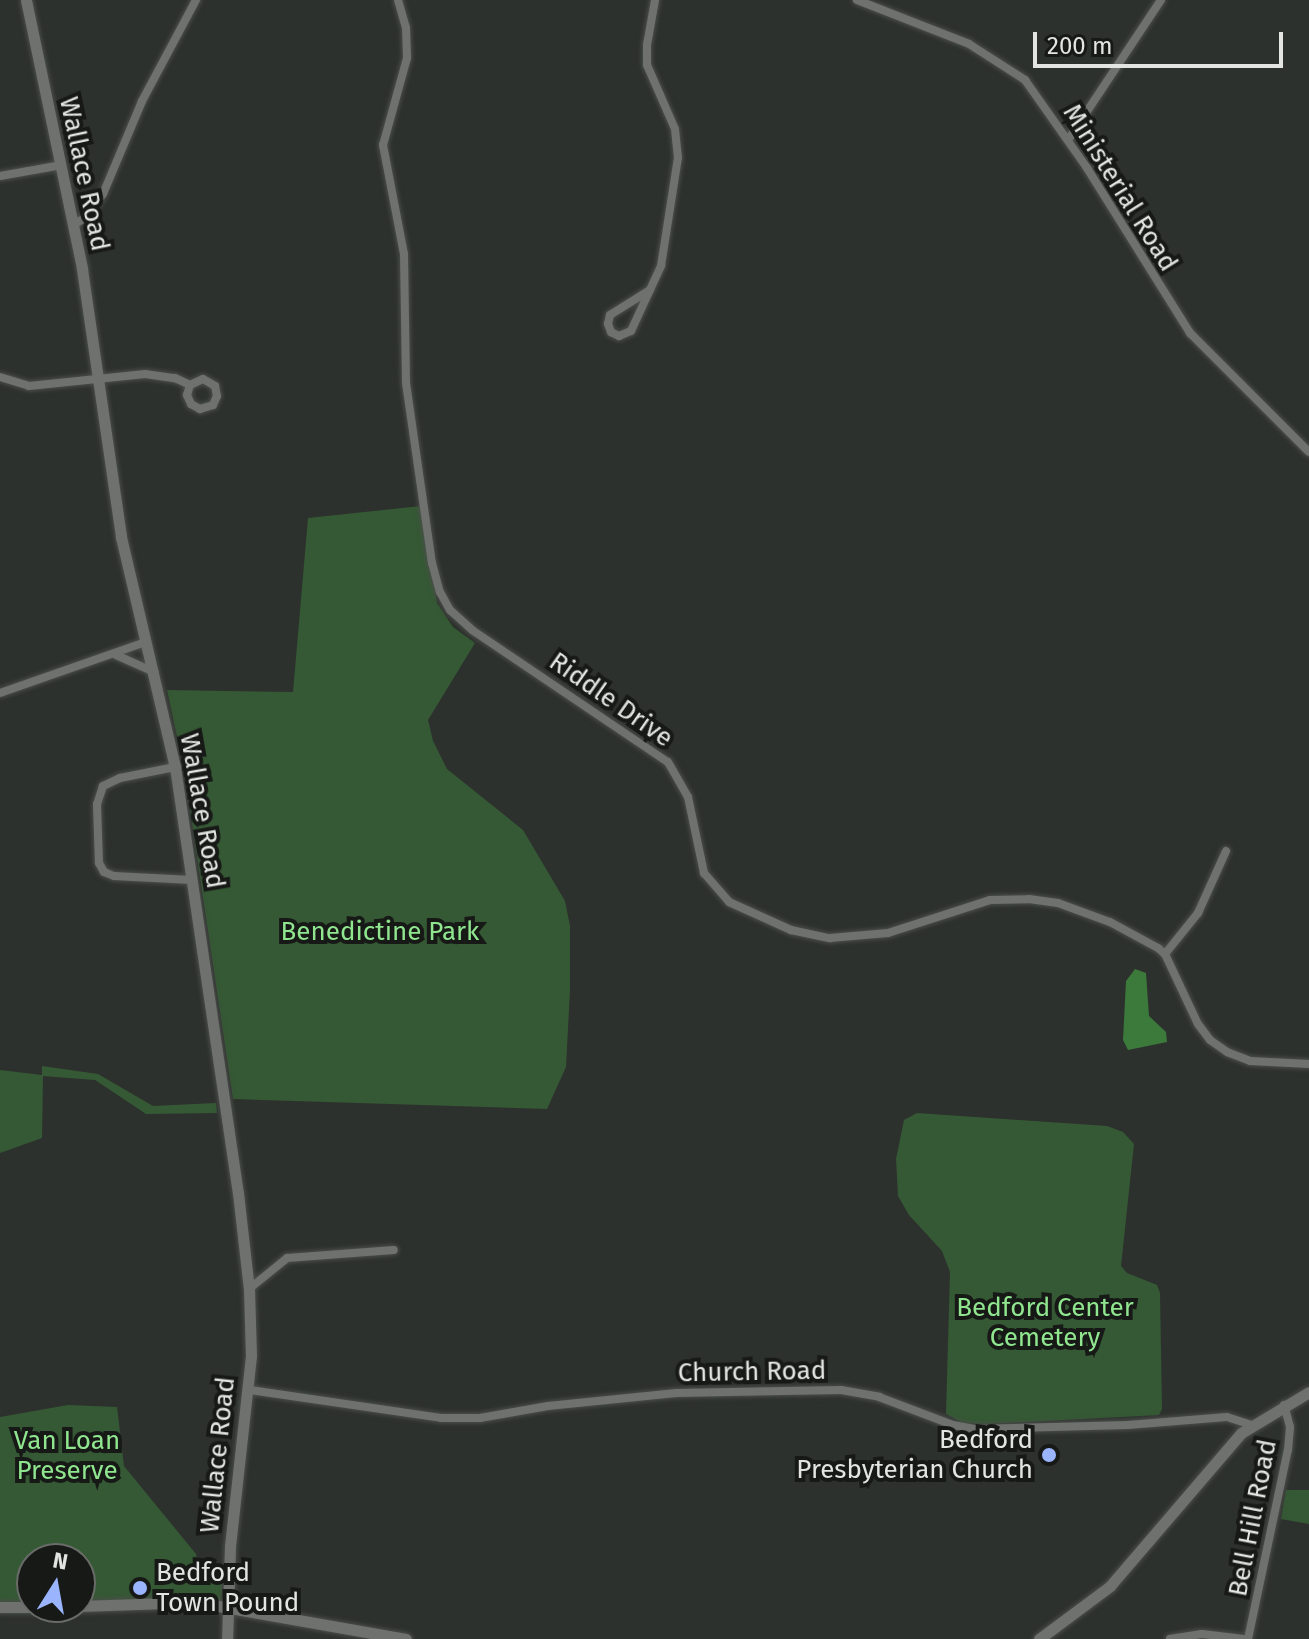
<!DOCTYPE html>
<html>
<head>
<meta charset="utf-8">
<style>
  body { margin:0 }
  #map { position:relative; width:1309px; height:1639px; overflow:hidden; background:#2d312d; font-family:"Fira Sans",sans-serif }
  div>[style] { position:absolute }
  .green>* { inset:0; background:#355934 }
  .water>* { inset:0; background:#3b7a3b }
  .roads { filter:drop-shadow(0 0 2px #4a4e4a) drop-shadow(0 0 2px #4a4e4a) }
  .minor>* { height:8px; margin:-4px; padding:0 4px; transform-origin:4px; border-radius:4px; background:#6f716f }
  .tertiary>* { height:11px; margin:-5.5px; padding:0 5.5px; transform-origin:5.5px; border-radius:5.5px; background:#6f716f }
  .dots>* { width:22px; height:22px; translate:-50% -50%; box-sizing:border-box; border:4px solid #171917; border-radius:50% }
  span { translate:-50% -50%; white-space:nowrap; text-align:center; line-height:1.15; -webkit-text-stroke:8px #171917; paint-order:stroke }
  .street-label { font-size:26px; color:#e2e5e2 }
  .park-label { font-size:26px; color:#90e68f }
  .poi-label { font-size:26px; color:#e2e5e2 }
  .right { translate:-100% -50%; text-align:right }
  .left { translate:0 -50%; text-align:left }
  .north { position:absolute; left:16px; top:1543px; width:80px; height:80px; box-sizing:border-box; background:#171917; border:2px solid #686b68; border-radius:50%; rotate:11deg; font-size:22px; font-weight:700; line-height:32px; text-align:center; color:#e2e5e2 }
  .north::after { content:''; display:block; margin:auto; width:28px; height:36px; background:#9ab5fd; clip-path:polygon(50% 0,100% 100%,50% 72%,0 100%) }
  .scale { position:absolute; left:1033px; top:32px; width:250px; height:36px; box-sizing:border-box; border:4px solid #e2e5e2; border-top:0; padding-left:10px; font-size:24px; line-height:28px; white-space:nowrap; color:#e2e5e2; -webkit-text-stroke:6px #171917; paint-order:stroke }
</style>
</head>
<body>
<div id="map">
  <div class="green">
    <div style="clip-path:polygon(421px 506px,437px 603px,453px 627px,475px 643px,428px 720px,433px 741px,447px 769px,523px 830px,565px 901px,570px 926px,570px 990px,566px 1067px,547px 1109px,233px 1099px,184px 769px,167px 690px,293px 692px,308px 518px)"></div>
    <div style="clip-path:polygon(42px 1066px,98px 1074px,153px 1106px,216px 1103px,217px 1113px,146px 1114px,95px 1080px,43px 1076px,42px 1138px,0 1153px,0 1070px,42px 1075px)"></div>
    <div style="clip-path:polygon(917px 1113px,1107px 1126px,1123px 1132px,1134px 1144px,1121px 1266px,1127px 1273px,1157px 1285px,1160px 1293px,1162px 1409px,1159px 1415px,986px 1424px,963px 1423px,946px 1414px,950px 1272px,942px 1251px,909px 1215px,898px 1196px,896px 1159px,904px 1120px)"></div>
    <div style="clip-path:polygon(68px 1405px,117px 1407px,124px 1466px,196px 1554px,199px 1575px,224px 1563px,221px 1601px,173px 1598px,80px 1602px,80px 1559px,32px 1559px,32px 1603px,0 1602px,0 1417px)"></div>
    <div style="clip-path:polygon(1286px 1490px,1309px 1490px,1309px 1524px,1281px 1519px)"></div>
  </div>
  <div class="water">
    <div style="clip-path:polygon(1135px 969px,1146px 973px,1149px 1016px,1166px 1032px,1167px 1042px,1128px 1050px,1123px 1040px,1126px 981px)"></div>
  </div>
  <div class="roads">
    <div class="minor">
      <div style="left:398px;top:0;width:29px;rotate:74deg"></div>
      <div style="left:406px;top:28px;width:30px;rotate:88deg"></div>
      <div style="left:407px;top:58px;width:90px;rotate:105.4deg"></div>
      <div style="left:383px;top:145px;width:111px;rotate:79.1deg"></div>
      <div style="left:404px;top:254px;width:129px;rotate:89.1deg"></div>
      <div style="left:406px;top:383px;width:182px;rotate:81.8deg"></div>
      <div style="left:432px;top:563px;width:30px;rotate:75deg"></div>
      <div style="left:440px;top:592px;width:21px;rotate:61deg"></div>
      <div style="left:450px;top:610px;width:30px;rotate:42deg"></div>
      <div style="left:472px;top:630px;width:236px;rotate:34deg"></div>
      <div style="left:668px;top:762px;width:40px;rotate:60.3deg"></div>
      <div style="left:688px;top:797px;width:78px;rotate:78.1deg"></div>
      <div style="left:704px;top:873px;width:38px;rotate:49deg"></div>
      <div style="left:729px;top:902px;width:68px;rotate:24.3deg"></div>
      <div style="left:791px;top:930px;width:40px;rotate:12deg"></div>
      <div style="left:830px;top:938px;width:58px;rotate:-4.9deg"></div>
      <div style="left:888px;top:933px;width:107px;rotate:-17.9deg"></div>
      <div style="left:990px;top:900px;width:39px;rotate:-1deg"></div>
      <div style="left:1029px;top:899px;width:29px;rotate:8deg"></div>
      <div style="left:1058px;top:903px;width:55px;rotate:20.1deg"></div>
      <div style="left:1110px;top:922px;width:55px;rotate:28.4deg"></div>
      <div style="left:1158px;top:948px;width:9px;rotate:41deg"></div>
      <div style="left:1165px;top:954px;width:77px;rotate:64.8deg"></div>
      <div style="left:1198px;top:1024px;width:20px;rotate:53deg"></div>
      <div style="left:1210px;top:1040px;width:21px;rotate:35deg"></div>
      <div style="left:1227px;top:1052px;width:25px;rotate:21deg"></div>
      <div style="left:1250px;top:1061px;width:59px;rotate:2.9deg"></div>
      <div style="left:857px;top:0;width:120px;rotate:21.4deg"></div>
      <div style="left:969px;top:44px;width:67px;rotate:32.7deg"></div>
      <div style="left:1025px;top:80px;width:108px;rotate:54.8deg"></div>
      <div style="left:1087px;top:168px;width:195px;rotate:58deg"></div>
      <div style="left:1190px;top:333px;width:168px;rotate:45deg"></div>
      <div style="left:1068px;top:140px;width:168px;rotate:-56.4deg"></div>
      <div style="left:0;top:176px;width:63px;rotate:-10.1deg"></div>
      <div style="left:73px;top:225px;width:17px;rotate:-31deg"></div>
      <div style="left:88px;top:216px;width:27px;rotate:-56deg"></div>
      <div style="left:103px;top:194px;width:101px;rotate:-67.2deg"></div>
      <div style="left:142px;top:101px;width:115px;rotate:-61.9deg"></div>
      <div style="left:650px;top:290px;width:47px;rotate:148deg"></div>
      <div style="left:610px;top:315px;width:9px;rotate:103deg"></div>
      <div style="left:608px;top:324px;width:9px;rotate:69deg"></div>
      <div style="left:611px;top:332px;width:9px;rotate:27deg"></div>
      <div style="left:619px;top:336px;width:13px;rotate:-23deg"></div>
      <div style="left:631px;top:331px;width:72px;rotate:-65.2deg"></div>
      <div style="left:661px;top:266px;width:109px;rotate:-81.1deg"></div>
      <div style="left:678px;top:158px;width:29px;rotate:-96deg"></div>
      <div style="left:675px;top:129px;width:70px;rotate:-113.6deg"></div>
      <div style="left:647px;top:65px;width:20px;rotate:-90deg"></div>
      <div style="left:647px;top:45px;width:46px;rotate:-79.9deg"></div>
      <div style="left:0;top:377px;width:30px;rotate:17deg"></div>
      <div style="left:29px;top:386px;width:117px;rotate:-5.9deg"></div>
      <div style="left:145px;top:374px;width:30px;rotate:8deg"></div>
      <div style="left:175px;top:378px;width:17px;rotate:25deg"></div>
      <div style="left:190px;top:385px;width:14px;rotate:-25deg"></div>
      <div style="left:203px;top:379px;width:14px;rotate:30deg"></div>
      <div style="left:215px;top:386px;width:10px;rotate:79deg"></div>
      <div style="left:217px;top:396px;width:10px;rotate:114deg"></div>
      <div style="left:213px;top:405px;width:14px;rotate:163deg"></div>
      <div style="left:200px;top:409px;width:10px;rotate:-151deg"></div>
      <div style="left:191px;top:404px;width:10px;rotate:-114deg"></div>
      <div style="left:187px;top:395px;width:10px;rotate:-73deg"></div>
      <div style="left:116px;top:655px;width:42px;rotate:24.1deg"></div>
      <div style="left:0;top:693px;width:155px;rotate:-19.3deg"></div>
      <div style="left:175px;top:767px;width:56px;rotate:168.7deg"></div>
      <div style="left:120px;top:778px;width:19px;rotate:155deg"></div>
      <div style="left:103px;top:786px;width:19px;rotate:108deg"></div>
      <div style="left:97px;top:804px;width:59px;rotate:88.1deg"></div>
      <div style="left:99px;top:863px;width:10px;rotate:61deg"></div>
      <div style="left:104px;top:872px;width:11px;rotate:22deg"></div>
      <div style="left:114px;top:876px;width:78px;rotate:2.9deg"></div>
      <div style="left:1165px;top:954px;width:53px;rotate:-51.2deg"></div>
      <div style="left:1198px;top:913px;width:68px;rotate:-65.7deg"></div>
      <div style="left:249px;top:1289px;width:49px;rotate:-39.2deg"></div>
      <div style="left:287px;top:1258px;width:107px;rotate:-4.3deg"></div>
      <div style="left:250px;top:1390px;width:193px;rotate:8.3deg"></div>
      <div style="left:441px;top:1418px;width:39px"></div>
      <div style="left:480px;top:1418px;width:69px;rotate:-10deg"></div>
      <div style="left:548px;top:1406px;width:129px;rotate:-5.8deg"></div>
      <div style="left:676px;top:1393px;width:165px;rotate:-1deg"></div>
      <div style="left:841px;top:1390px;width:39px;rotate:10deg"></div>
      <div style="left:879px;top:1397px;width:79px;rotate:20.7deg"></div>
      <div style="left:953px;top:1425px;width:22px;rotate:10deg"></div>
      <div style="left:975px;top:1429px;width:153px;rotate:-1.5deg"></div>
      <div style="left:1128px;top:1425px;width:99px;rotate:-4.6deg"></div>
      <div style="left:1227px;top:1417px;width:26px;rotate:18deg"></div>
      <div style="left:1170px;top:1639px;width:32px;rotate:-9deg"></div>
      <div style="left:1202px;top:1634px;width:42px;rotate:6.8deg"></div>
      <div style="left:1248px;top:1639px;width:193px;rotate:-78.1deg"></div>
      <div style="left:1288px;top:1450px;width:23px;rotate:-85deg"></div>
      <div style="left:1290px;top:1427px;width:23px;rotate:-105deg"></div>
    </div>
    <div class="tertiary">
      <div style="left:26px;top:0;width:275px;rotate:78.2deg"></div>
      <div style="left:82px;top:269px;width:271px;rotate:81.7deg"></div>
      <div style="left:121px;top:537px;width:236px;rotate:76.8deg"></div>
      <div style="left:175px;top:767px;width:431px;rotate:81.6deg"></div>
      <div style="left:238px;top:1193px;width:97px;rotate:83.5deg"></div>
      <div style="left:249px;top:1289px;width:67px;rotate:88.3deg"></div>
      <div style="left:251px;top:1356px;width:191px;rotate:96.3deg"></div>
      <div style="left:230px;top:1546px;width:93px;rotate:91.8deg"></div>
      <div style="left:80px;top:1606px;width:116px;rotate:-2deg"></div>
      <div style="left:196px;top:1602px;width:213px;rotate:10deg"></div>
      <div style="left:0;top:1607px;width:60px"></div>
      <div style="left:1039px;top:1639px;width:89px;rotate:-36.7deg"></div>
      <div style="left:1110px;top:1586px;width:201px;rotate:-49.4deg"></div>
      <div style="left:1241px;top:1433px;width:79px;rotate:-31.1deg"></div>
    </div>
  </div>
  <div class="dots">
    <div style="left:1049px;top:1455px;background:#9ab5fd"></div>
    <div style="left:140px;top:1588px;background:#9ab5fd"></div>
  </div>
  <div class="street-label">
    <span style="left:84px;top:174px;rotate:78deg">Wallace Road</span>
    <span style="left:1120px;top:188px;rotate:58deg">Ministerial Road</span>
    <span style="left:611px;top:700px;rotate:35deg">Riddle Drive</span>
    <span style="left:202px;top:811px;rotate:80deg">Wallace Road</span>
    <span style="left:752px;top:1372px;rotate:-1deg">Church Road</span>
    <span style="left:218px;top:1455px;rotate:-84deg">Wallace Road</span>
    <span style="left:1253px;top:1518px;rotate:-79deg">Bell Hill Road</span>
  </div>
  <div class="park-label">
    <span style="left:380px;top:932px">Benedictine Park</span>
    <span style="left:1045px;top:1323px">Bedford Center<br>Cemetery</span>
    <span style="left:67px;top:1456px">Van Loan<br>Preserve</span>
  </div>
  <div class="poi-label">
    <span class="right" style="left:1033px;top:1455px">Bedford<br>Presbyterian Church</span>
    <span class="left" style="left:156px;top:1588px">Bedford<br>Town Pound</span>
  </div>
  <div class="north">N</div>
  <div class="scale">200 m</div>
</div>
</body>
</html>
